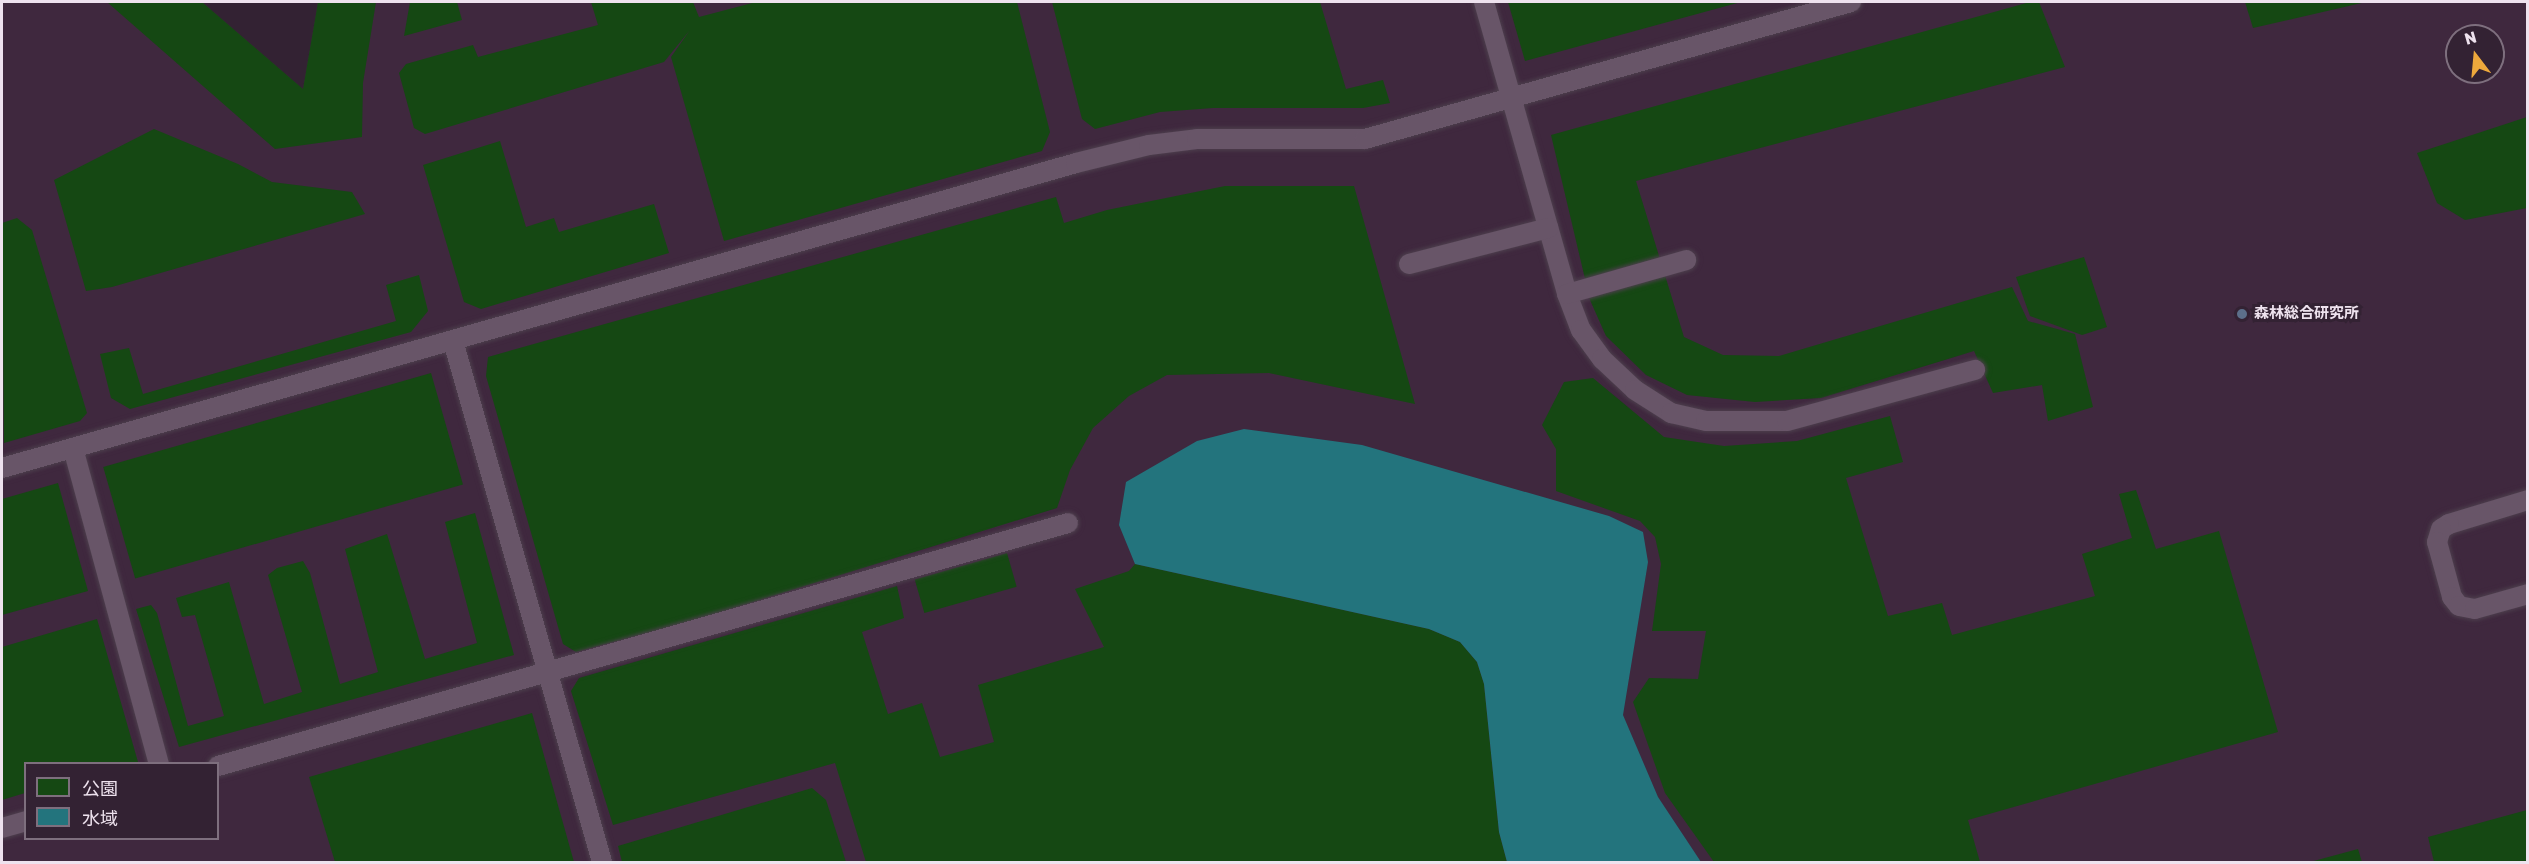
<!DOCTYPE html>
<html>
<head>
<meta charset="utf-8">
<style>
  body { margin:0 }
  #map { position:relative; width:2529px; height:864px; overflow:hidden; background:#323; font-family:Rubik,"Noto Sans JP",sans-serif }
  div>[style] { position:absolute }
  .built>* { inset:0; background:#3f283e }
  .green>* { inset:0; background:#154813; transform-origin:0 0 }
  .water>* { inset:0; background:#23747d }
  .roads { filter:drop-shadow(0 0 2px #4d3f4d) drop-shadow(0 0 2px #4d3f4d) }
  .service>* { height:20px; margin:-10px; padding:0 10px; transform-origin:10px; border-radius:10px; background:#685568 }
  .dots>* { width:16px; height:16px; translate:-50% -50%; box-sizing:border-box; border:3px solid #323; border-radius:50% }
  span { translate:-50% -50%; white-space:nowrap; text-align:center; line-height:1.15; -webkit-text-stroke:6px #323; paint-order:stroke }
  .poi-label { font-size:15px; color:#eee2ee; font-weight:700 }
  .left { translate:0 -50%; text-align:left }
  .frame { position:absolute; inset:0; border:3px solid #eee2ee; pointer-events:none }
  .legend { position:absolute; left:24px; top:762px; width:195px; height:78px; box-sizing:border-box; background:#323; border:2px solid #7e6f7e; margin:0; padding:8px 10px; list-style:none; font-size:18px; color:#eee2ee }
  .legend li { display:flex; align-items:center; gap:12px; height:30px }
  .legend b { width:30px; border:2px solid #7e6f7e }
  .north { position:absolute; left:2445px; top:24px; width:60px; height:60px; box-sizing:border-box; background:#323; border:2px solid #7e6f7e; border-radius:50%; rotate:344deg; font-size:16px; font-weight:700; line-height:24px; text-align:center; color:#eee2ee }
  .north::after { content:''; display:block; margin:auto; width:21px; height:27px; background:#eda83c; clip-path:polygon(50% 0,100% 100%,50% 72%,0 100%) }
</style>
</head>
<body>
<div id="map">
  <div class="built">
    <div style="clip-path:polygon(evenodd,2px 2px,202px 2px,303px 89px,318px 2px,2527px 2px,2527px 862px,2px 862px,2px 2px,2457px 36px,2493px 36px,2493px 72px,2457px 72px,2457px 36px,2px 2px,26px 764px,218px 764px,218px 838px,26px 838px,26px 764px)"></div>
  </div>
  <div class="green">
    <div style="clip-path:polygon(107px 2px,202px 2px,303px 89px,318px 2px,376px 2px,363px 83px,362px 137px,275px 149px)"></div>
    <div style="clip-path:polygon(410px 2px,457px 2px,462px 20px,404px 36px)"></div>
    <div style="clip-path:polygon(591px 2px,693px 2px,699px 17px,756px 2px,1017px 2px,1050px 132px,1042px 151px,724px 241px,671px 57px,690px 30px,664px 62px,425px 134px,414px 128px,399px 73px,406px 64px,473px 45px,478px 57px,598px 25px)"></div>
    <div style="clip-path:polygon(1052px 2px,1320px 2px,1346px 89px,1383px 80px,1390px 103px,1363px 108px,1213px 108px,1160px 112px,1095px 129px,1082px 119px)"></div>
    <div style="clip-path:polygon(1508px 2px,1741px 2px,1525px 61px)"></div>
    <div style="clip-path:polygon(2030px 2px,2039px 2px,2065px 67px,1636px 181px,1684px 337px,1723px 355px,1779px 356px,2012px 287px,2028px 321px,2075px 334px,2093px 407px,2048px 421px,2042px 385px,1993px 393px,1974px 351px,1821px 398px,1755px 402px,1687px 395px,1646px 375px,1606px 336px,1590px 300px,1551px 135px)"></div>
    <div style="clip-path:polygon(2245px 2px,2366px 2px,2253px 28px)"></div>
    <div style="clip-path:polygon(2527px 117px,2527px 208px,2465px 220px,2437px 203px,2417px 153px)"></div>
    <div style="clip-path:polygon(154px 129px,238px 164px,272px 182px,352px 192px,365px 214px,112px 287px,86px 291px,54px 180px)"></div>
    <div style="clip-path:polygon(500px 141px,526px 227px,554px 218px,559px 232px,654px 204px,669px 253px,481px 309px,464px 302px,423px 165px)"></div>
    <div style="clip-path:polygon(1225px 186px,1354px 186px,1415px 404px,1269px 373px,1167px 375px,1129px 396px,1093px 428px,1070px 470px,1057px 508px,695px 620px,576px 652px,563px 644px,486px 376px,488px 357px,1056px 197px,1064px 223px,1107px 210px)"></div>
    <div style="clip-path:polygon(17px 218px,32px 230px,87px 413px,80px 421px,4px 443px,2px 223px)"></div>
    <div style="clip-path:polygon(2084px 257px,2107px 327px,2082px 335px,2030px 316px,2016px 277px)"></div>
    <div style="clip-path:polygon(419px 275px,428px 311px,411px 332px,130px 409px,111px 398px,100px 354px,129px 348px,143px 394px,396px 321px,386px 285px)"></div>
    <div style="left:431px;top:373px;width:116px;height:341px;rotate:74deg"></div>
    <div style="clip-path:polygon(1593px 378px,1664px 437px,1724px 446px,1797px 441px,1890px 416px,1903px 462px,1846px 478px,1888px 616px,1942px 603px,1952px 635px,2095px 596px,2082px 554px,2132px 538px,2119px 494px,2136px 490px,2156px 549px,2219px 531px,2278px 732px,1968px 820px,1980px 862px,1714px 862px,1665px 793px,1633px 702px,1649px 678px,1698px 679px,1706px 631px,1652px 631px,1661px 564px,1655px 537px,1640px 521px,1556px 491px,1556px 449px,1542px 425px,1564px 382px)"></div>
    <div style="clip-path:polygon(58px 483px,88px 591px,2px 615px,2px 499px)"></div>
    <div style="clip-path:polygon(475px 513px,514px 655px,179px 747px,136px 609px,151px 605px,157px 613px,188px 726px,224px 716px,195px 615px,182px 617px,176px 598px,229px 582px,264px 704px,302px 692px,268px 575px,277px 568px,303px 561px,310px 573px,340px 684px,378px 672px,345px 549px,387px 534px,425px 659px,477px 643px,445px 522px)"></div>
    <div style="left:1007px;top:553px;width:35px;height:96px;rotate:74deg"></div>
    <div style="clip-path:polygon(1135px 564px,1429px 629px,1460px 642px,1477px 662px,1484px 684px,1499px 832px,1507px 862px,866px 862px,835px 763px,613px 825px,571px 691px,579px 678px,897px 586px,904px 618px,862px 632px,888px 714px,922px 703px,940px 757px,994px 742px,978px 685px,1104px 647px,1075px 589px,1129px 571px)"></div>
    <div style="clip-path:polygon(97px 619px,138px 762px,26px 764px,25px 793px,2px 800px,2px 647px)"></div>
    <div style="clip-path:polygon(532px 713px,574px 862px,335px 862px,309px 777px)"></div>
    <div style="clip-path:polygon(812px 788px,826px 800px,846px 862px,622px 862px,618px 846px)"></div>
    <div style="clip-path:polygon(2527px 810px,2527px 862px,2434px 862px,2428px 837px)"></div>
    <div style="clip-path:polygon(2358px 849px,2362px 862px,2310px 862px)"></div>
  </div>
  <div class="water">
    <div style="clip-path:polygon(1244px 429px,1362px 445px,1609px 516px,1643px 532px,1648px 562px,1623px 715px,1658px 797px,1701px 862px,1507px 862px,1499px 832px,1484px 684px,1477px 662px,1460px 642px,1429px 629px,1135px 564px,1119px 525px,1126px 482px,1197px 441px)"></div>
  </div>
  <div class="roads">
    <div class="service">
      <div style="left:1484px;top:2px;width:304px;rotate:74.1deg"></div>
      <div style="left:1567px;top:294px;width:39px;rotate:69deg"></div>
      <div style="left:1581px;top:330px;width:36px;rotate:54deg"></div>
      <div style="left:1602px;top:359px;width:45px;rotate:43.2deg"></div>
      <div style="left:1635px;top:390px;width:43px;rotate:32.6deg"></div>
      <div style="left:1671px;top:413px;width:36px;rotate:13deg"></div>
      <div style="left:1706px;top:421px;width:81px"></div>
      <div style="left:1787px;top:421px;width:195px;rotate:-15.2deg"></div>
      <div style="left:1409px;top:264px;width:144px;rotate:-14.5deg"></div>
      <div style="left:1567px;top:294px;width:124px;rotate:-15.9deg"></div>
      <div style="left:453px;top:341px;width:542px;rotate:74.04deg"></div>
      <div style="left:73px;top:448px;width:327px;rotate:74.8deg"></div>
      <div style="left:2px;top:468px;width:1116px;rotate:-15.85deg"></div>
      <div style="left:1076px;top:163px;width:75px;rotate:-13.9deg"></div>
      <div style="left:1149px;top:145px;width:48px;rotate:-7.1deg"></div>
      <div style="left:1197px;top:139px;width:168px"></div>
      <div style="left:1365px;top:139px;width:505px;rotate:-15.74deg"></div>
      <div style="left:2528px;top:500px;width:83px;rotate:163.1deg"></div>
      <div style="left:2449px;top:524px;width:9px;rotate:148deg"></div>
      <div style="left:2441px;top:529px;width:14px;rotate:107deg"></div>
      <div style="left:2437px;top:542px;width:57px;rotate:74.7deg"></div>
      <div style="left:2452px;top:597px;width:11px;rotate:52deg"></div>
      <div style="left:2459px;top:606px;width:16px;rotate:11deg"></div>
      <div style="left:2475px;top:609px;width:55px;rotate:-15.8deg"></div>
      <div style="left:218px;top:766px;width:884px;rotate:-15.95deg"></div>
      <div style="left:2px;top:828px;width:25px;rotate:-16deg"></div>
    </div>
  </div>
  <div class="dots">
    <div style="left:2242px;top:314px;background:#5c6f8a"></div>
  </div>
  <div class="poi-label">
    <span class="left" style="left:2254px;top:314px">森林総合研究所</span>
  </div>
  <div class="frame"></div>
  <ul class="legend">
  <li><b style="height:16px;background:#154813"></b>公園</li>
  <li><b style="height:16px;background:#23747d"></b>水域</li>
  </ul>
  <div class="north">N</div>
</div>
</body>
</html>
